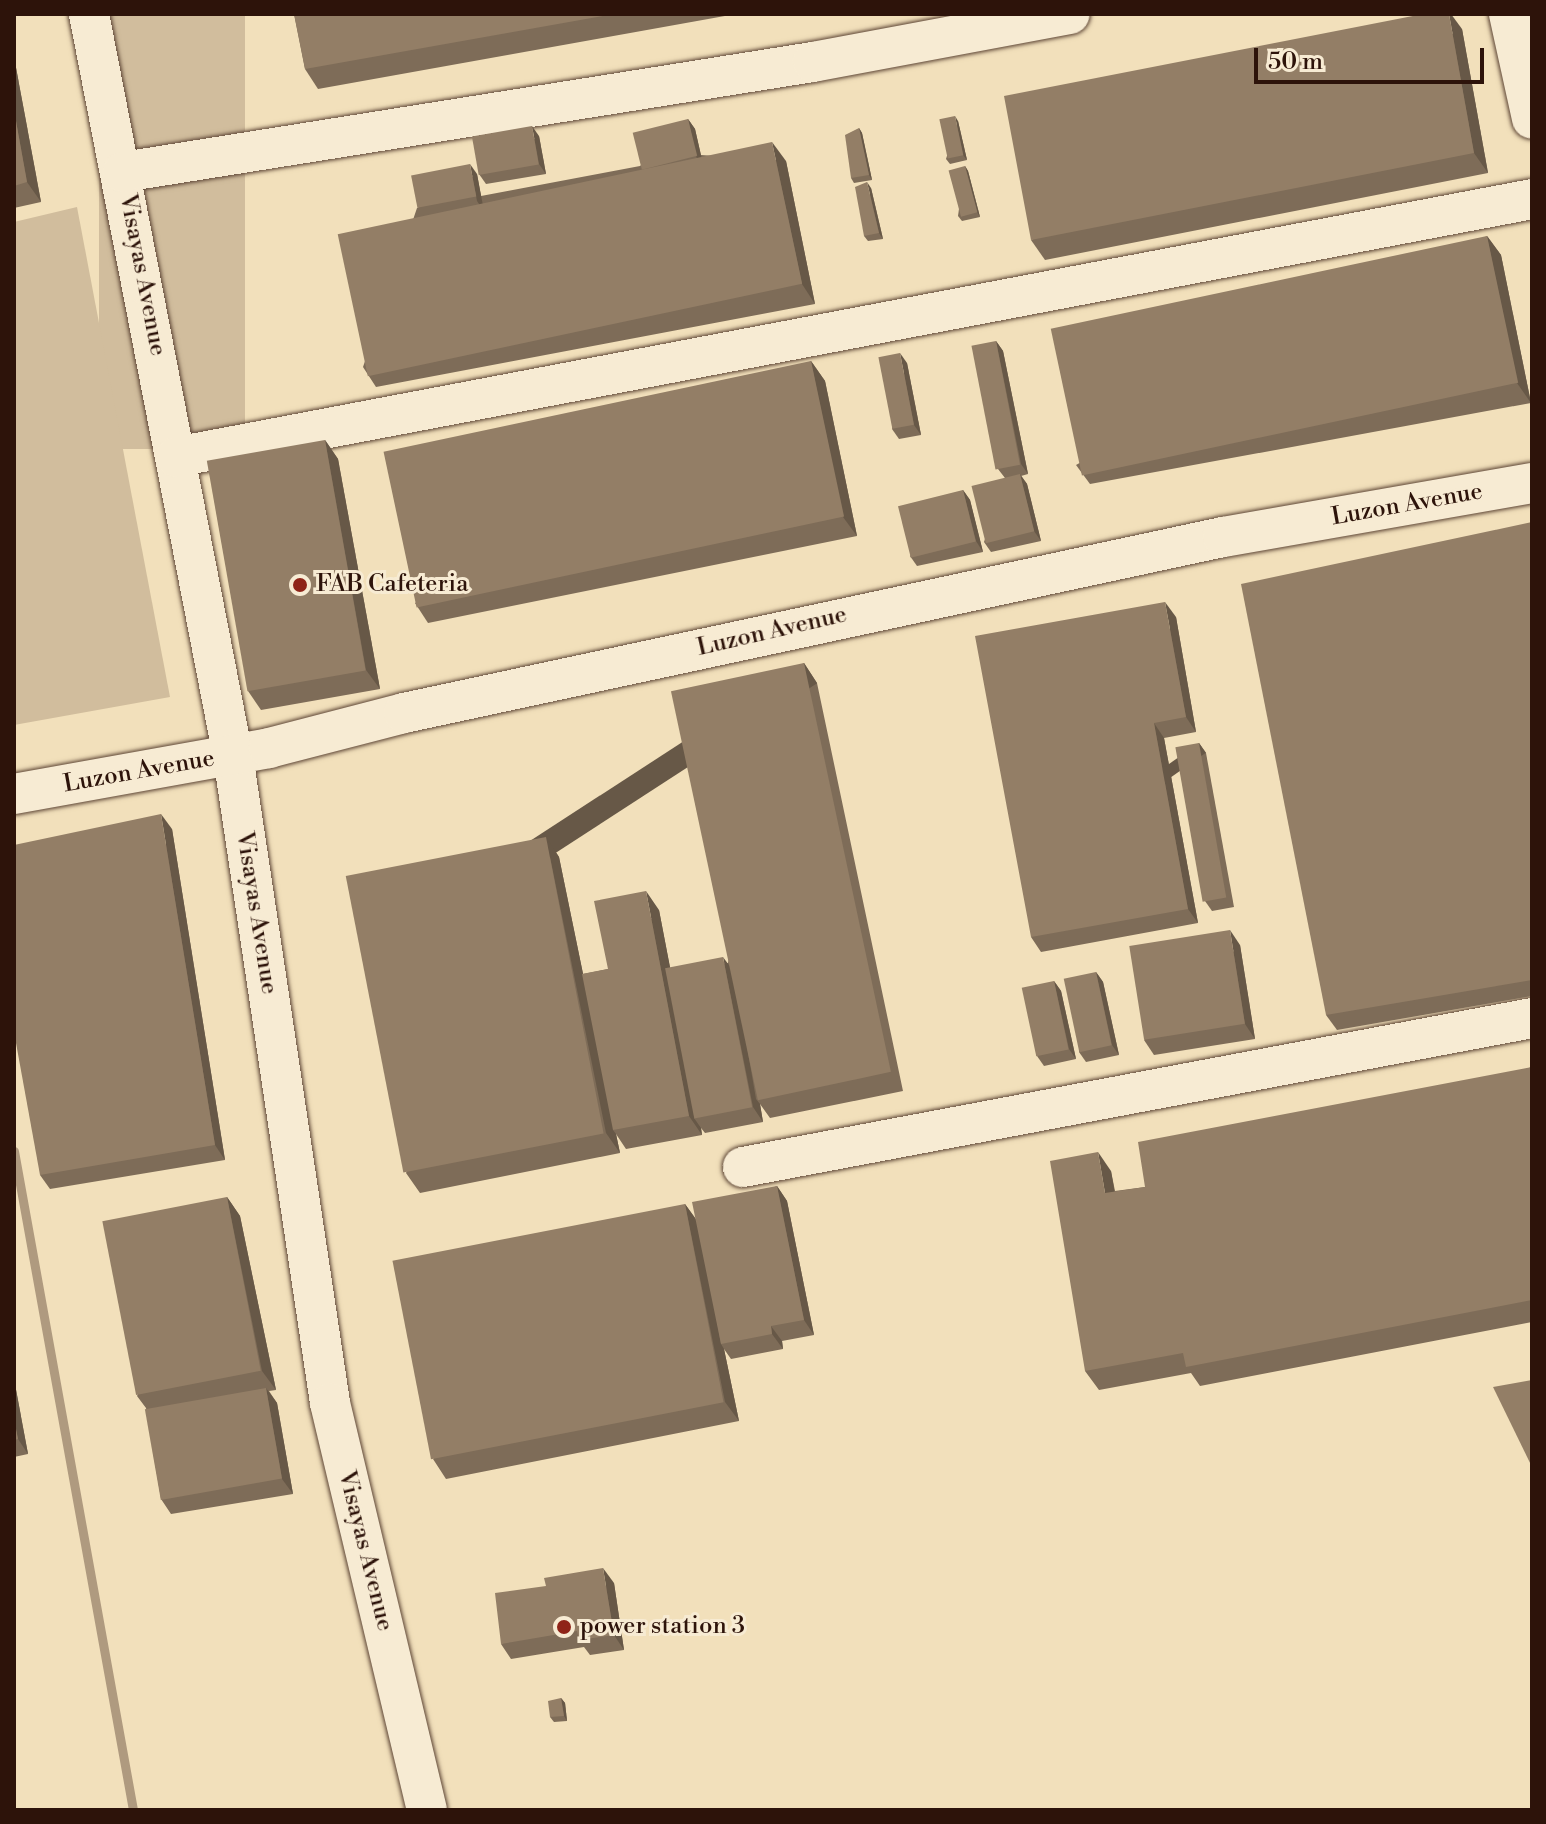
<!DOCTYPE html>
<html>
<head>
<meta charset="utf-8">
<style>
  body { margin:0 }
  #map { position:relative; width:1546px; height:1824px; overflow:hidden; background:#f2e0bb; font-family:"Libre Bodoni",serif }
  div>[style] { position:absolute }
  .green>* { inset:0; background:#d1bd9d; transform-origin:0 0 }
  .stream>* { height:9px; margin:-4.5px; padding:0 4.5px; transform-origin:4.5px; border-radius:4.5px; background:#af9a7f }
  .roads { filter:drop-shadow(0 0 2px #5e4636) drop-shadow(0 0 2px #5e4636) }
  .minor>* { height:40px; margin:-20px; padding:0 20px; transform-origin:20px; border-radius:20px; background:#f7ebd3 }
  .wall>* { inset:0; background:#7e6c58 }
  .shaded-wall>* { inset:0; background:#675847; transform-origin:0 0 }
  .building>* { inset:0; background:#937e66; transform-origin:0 0 }
  .dots>* { width:22px; height:22px; translate:-50% -50%; box-sizing:border-box; border:4px solid #f7ebd3; border-radius:50% }
  span { translate:-50% -50%; white-space:nowrap; text-align:center; line-height:1.15; -webkit-text-stroke:6px #f7ebd3; paint-order:stroke }
  .street-label { font-size:24px; color:#2d130a }
  .poi-label { font-size:24px; color:#2d130a }
  .left { translate:0 -50%; text-align:left }
  .frame { position:absolute; inset:0; border:16px solid #2d130a; pointer-events:none }
  .scale { position:absolute; left:1254px; top:48px; width:230px; height:36px; box-sizing:border-box; border:4px solid #2d130a; border-top:0; padding-left:10px; font-size:24px; line-height:28px; white-space:nowrap; color:#2d130a; -webkit-text-stroke:6px #f7ebd3; paint-order:stroke }
</style>
</head>
<body>
<div id="map">
  <div class="green">
    <div style="left:99px;top:14px;width:146px;height:435px"></div>
    <div style="clip-path:polygon(77px 207px,170px 697px,14px 725px,14px 222px)"></div>
  </div>
  <div class="stream">
    <div style="left:14px;top:1151px;width:670px;rotate:79.76deg"></div>
  </div>
  <div class="roads">
    <div class="minor">
      <div style="left:89px;top:14px;width:756px;rotate:79.02deg"></div>
      <div style="left:233px;top:756px;width:654px;rotate:81.47deg"></div>
      <div style="left:330px;top:1403px;width:418px;rotate:76.6deg"></div>
      <div style="left:1509px;top:14px;width:107px;rotate:77.6deg"></div>
      <div style="left:123px;top:172px;width:699px;rotate:-9.06deg"></div>
      <div style="left:813px;top:62px;width:261px;rotate:-10.6deg"></div>
      <div style="left:176px;top:457px;width:1380px;rotate:-10.77deg"></div>
      <div style="left:14px;top:794px;width:259px;rotate:-10.2deg"></div>
      <div style="left:269px;top:748px;width:139px;rotate:-14.5deg"></div>
      <div style="left:404px;top:713px;width:838px;rotate:-12.13deg"></div>
      <div style="left:1223px;top:537px;width:314px;rotate:-9.9deg"></div>
      <div style="left:743px;top:1167px;width:803px;rotate:-10.69deg"></div>
    </div>
  </div>
  <div class="wall">
    <div style="clip-path:polygon(294px 14px,736px 14px,318px 89px,305px 69px)"></div>
    <div style="clip-path:polygon(1462px 29px,1488px 173px,1045px 260px,1031px 240px)"></div>
    <div style="clip-path:polygon(14px 57px,41px 202px,14px 208px)"></div>
    <div style="clip-path:polygon(688px 119px,695px 129px,701px 155px,786px 161px,815px 304px,376px 387px,363px 367px,417px 208px,477px 174px,481px 196px,640px 166px)"></div>
    <div style="clip-path:polygon(958px 121px,967px 160px,950px 164px,946px 159px)"></div>
    <div style="clip-path:polygon(859px 128px,862px 133px,872px 180px,854px 183px,851px 178px)"></div>
    <div style="clip-path:polygon(539px 136px,546px 174px,486px 184px,479px 174px)"></div>
    <div style="clip-path:polygon(965px 166px,968px 171px,980px 217px,962px 221px,958px 216px)"></div>
    <div style="clip-path:polygon(871px 188px,883px 239px,868px 241px,864px 236px)"></div>
    <div style="clip-path:polygon(1487px 236px,1501px 255px,1531px 403px,1090px 484px,1076px 465px)"></div>
    <div style="clip-path:polygon(996px 341px,1003px 351px,1028px 474px,1021px 476px,1027px 484px,1041px 541px,991px 552px,984px 542px,1005px 478px,998px 469px)"></div>
    <div style="clip-path:polygon(811px 361px,825px 381px,857px 536px,428px 623px,415px 603px)"></div>
    <div style="clip-path:polygon(907px 363px,921px 435px,899px 439px,892px 429px)"></div>
    <div style="clip-path:polygon(325px 440px,338px 459px,380px 689px,261px 710px,248px 691px)"></div>
    <div style="clip-path:polygon(963px 490px,970px 500px,983px 552px,917px 566px,910px 556px)"></div>
    <div style="clip-path:polygon(1532px 522px,1532px 996px,1337px 1030px,1326px 1015px)"></div>
    <div style="clip-path:polygon(1176px 617px,1196px 732px,1164px 738px,1198px 923px,1041px 952px,1031px 937px)"></div>
    <div style="clip-path:polygon(804px 663px,817px 683px,903px 1091px,770px 1118px,760px 1104px,763px 1122px,705px 1133px,701px 1128px,702px 1135px,626px 1149px,616px 1134px,620px 1153px,420px 1193px,406px 1173px,546px 837px,559px 857px,583px 974px,608px 969px,659px 910px,670px 968px,728px 963px)"></div>
    <div style="clip-path:polygon(1199px 743px,1206px 753px,1234px 907px,1212px 911px,1205px 901px)"></div>
    <div style="clip-path:polygon(172px 829px,225px 1160px,50px 1189px,40px 1175px)"></div>
    <div style="clip-path:polygon(1240px 945px,1255px 1039px,1154px 1055px,1144px 1040px)"></div>
    <div style="clip-path:polygon(1096px 972px,1103px 982px,1119px 1055px,1086px 1062px,1079px 1052px)"></div>
    <div style="clip-path:polygon(1054px 981px,1061px 991px,1076px 1059px,1044px 1066px,1037px 1056px)"></div>
    <div style="clip-path:polygon(1532px 1067px,1532px 1322px,1200px 1386px,1191px 1373px,1099px 1390px,1085px 1371px,1111px 1171px,1115px 1191px,1145px 1187px)"></div>
    <div style="clip-path:polygon(777px 1186px,787px 1201px,814px 1335px,782px 1341px,783px 1349px,731px 1359px,724px 1349px,739px 1421px,446px 1479px,433px 1459px,685px 1204px,696px 1219px)"></div>
    <div style="clip-path:polygon(227px 1197px,240px 1216px,276px 1390px,269px 1391px,277px 1403px,293px 1494px,171px 1514px,161px 1499px,146px 1408px,137px 1396px)"></div>
    <div style="clip-path:polygon(14px 1379px,28px 1454px,14px 1457px)"></div>
    <div style="clip-path:polygon(614px 1583px,624px 1650px,590px 1655px,584px 1647px,511px 1659px,501px 1644px)"></div>
    <div style="clip-path:polygon(561px 1698px,565px 1703px,567px 1721px,554px 1722px,550px 1717px)"></div>
  </div>
  <div class="shaded-wall">
    <div style="clip-path:polygon(1449px 14px,1451px 14px,1462px 29px,1488px 173px,1474px 153px)"></div>
    <div style="clip-path:polygon(14px 57px,41px 202px,27px 182px,14px 110px)"></div>
    <div style="clip-path:polygon(955px 116px,958px 121px,967px 160px,963px 155px)"></div>
    <div style="clip-path:polygon(688px 119px,695px 129px,704px 169px,697px 159px)"></div>
    <div style="clip-path:polygon(532px 126px,539px 136px,546px 174px,539px 164px)"></div>
    <div style="clip-path:polygon(859px 128px,862px 133px,872px 180px,869px 175px)"></div>
    <div style="clip-path:polygon(772px 142px,786px 161px,815px 304px,802px 284px)"></div>
    <div style="clip-path:polygon(470px 164px,477px 174px,484px 211px,477px 201px)"></div>
    <div style="clip-path:polygon(965px 166px,968px 171px,980px 217px,977px 212px)"></div>
    <div style="clip-path:polygon(867px 182px,871px 188px,883px 239px,879px 233px)"></div>
    <div style="clip-path:polygon(1487px 236px,1501px 255px,1531px 403px,1517px 383px)"></div>
    <div style="clip-path:polygon(996px 341px,1003px 351px,1028px 474px,1021px 464px)"></div>
    <div style="clip-path:polygon(900px 353px,907px 363px,921px 435px,914px 425px)"></div>
    <div style="clip-path:polygon(811px 361px,825px 381px,857px 536px,843px 517px)"></div>
    <div style="clip-path:polygon(325px 440px,338px 459px,380px 689px,366px 670px)"></div>
    <div style="clip-path:polygon(1020px 474px,1027px 484px,1041px 541px,1034px 531px)"></div>
    <div style="clip-path:polygon(963px 490px,970px 500px,983px 552px,976px 541px)"></div>
    <div style="clip-path:polygon(1165px 602px,1176px 617px,1196px 732px,1186px 717px)"></div>
    <div style="left:804px;top:663px;width:24px;height:418px;rotate:57deg"></div>
    <div style="clip-path:polygon(1154px 723px,1164px 738px,1198px 923px,1188px 909px)"></div>
    <div style="left:1199px;top:743px;width:12px;height:157px;rotate:55deg"></div>
    <div style="clip-path:polygon(161px 814px,172px 829px,225px 1160px,215px 1145px)"></div>
    <div style="clip-path:polygon(546px 837px,559px 857px,615px 1129px,613px 1130px,616px 1134px,620px 1153px,606px 1133px)"></div>
    <div style="clip-path:polygon(646px 891px,659px 910px,699px 1117px,694px 1118px,701px 1128px,702px 1135px,689px 1116px)"></div>
    <div style="clip-path:polygon(1230px 930px,1240px 945px,1255px 1039px,1245px 1024px)"></div>
    <div style="clip-path:polygon(723px 957px,734px 972px,756px 1099px,760px 1104px,763px 1122px,753px 1107px)"></div>
    <div style="clip-path:polygon(1096px 972px,1103px 982px,1119px 1055px,1112px 1045px)"></div>
    <div style="clip-path:polygon(1054px 981px,1061px 991px,1076px 1059px,1069px 1049px)"></div>
    <div style="clip-path:polygon(1098px 1152px,1111px 1171px,1118px 1212px,1105px 1193px)"></div>
    <div style="clip-path:polygon(777px 1186px,787px 1201px,814px 1335px,804px 1320px)"></div>
    <div style="clip-path:polygon(227px 1197px,240px 1216px,276px 1390px,262px 1371px)"></div>
    <div style="clip-path:polygon(685px 1204px,699px 1224px,721px 1344px,724px 1349px,739px 1421px,725px 1402px)"></div>
    <div style="clip-path:polygon(771px 1326px,782px 1341px,783px 1349px,772px 1334px)"></div>
    <div style="clip-path:polygon(14px 1379px,28px 1454px,18px 1439px,14px 1419px)"></div>
    <div style="clip-path:polygon(266px 1388px,277px 1403px,293px 1494px,282px 1479px)"></div>
    <div style="clip-path:polygon(603px 1568px,614px 1583px,624px 1650px,614px 1635px)"></div>
    <div style="clip-path:polygon(561px 1698px,565px 1703px,567px 1721px,564px 1716px)"></div>
  </div>
  <div class="building">
    <div style="clip-path:polygon(294px 14px,614px 14px,305px 69px)"></div>
    <div style="clip-path:polygon(1423px 14px,1449px 14px,1474px 153px,1031px 240px,1004px 96px)"></div>
    <div style="clip-path:polygon(14px 110px,27px 182px,14px 186px)"></div>
    <div style="left:955px;top:116px;width:40px;height:16px;rotate:78deg"></div>
    <div style="left:688px;top:119px;width:38px;height:57px;rotate:76deg"></div>
    <div style="left:532px;top:126px;width:39px;height:61px;rotate:80deg"></div>
    <div style="clip-path:polygon(859px 128px,869px 175px,851px 178px,845px 135px)"></div>
    <div style="left:772px;top:142px;width:145px;height:444px;rotate:78deg"></div>
    <div style="left:470px;top:164px;width:33px;height:60px;rotate:79deg"></div>
    <div style="left:965px;top:166px;width:48px;height:17px;rotate:75deg"></div>
    <div style="clip-path:polygon(867px 182px,879px 233px,864px 236px,855px 187px)"></div>
    <div style="left:1487px;top:236px;width:150px;height:446px;rotate:78deg"></div>
    <div style="left:996px;top:341px;width:126px;height:25px;rotate:79deg"></div>
    <div style="left:900px;top:353px;width:73px;height:22px;rotate:79deg"></div>
    <div style="left:811px;top:361px;width:159px;height:437px;rotate:78deg"></div>
    <div style="left:325px;top:440px;width:234px;height:120px;rotate:80deg"></div>
    <div style="left:1020px;top:474px;width:59px;height:50px;rotate:76deg"></div>
    <div style="left:963px;top:490px;width:53px;height:67px;rotate:76deg"></div>
    <div style="clip-path:polygon(1532px 522px,1532px 980px,1326px 1015px,1241px 584px)"></div>
    <div style="clip-path:polygon(1165px 602px,1186px 717px,1154px 723px,1188px 909px,1031px 937px,975px 636px)"></div>
    <div style="left:804px;top:663px;width:418px;height:136px;rotate:78deg"></div>
    <div style="left:1199px;top:743px;width:157px;height:24px;rotate:80deg"></div>
    <div style="clip-path:polygon(161px 814px,215px 1145px,40px 1175px,14px 1032px,14px 845px)"></div>
    <div style="left:546px;top:837px;width:302px;height:204px;rotate:79deg"></div>
    <div style="clip-path:polygon(646px 891px,689px 1116px,613px 1130px,582px 974px,608px 969px,594px 901px)"></div>
    <div style="left:1230px;top:930px;width:95px;height:102px;rotate:81deg"></div>
    <div style="left:723px;top:957px;width:153px;height:59px;rotate:79deg"></div>
    <div style="left:1096px;top:972px;width:75px;height:33px;rotate:78deg"></div>
    <div style="left:1054px;top:981px;width:70px;height:33px;rotate:78deg"></div>
    <div style="clip-path:polygon(1532px 1067px,1532px 1300px,1186px 1367px,1183px 1353px,1085px 1371px,1050px 1161px,1098px 1152px,1105px 1193px,1145px 1187px,1138px 1142px)"></div>
    <div style="clip-path:polygon(777px 1186px,804px 1320px,771px 1326px,772px 1334px,721px 1344px,692px 1202px)"></div>
    <div style="left:227px;top:1197px;width:177px;height:127px;rotate:79deg"></div>
    <div style="left:685px;top:1204px;width:202px;height:298px;rotate:79deg"></div>
    <div style="clip-path:polygon(1532px 1380px,1532px 1467px,1493px 1387px)"></div>
    <div style="left:266px;top:1388px;width:92px;height:123px;rotate:80deg"></div>
    <div style="clip-path:polygon(14px 1419px,18px 1439px,14px 1440px)"></div>
    <div style="clip-path:polygon(603px 1568px,614px 1635px,579px 1640px,577px 1631px,501px 1644px,495px 1593px,546px 1586px,544px 1578px)"></div>
    <div style="clip-path:polygon(561px 1698px,564px 1716px,550px 1717px,548px 1701px)"></div>
  </div>
  <div class="dots">
    <div style="left:300px;top:585px;background:#8f2418"></div>
    <div style="left:564px;top:1627px;background:#8f2418"></div>
  </div>
  <div class="street-label">
    <span style="left:142px;top:275px;rotate:79deg">Visayas Avenue</span>
    <span style="left:1407px;top:505px;rotate:-10deg">Luzon Avenue</span>
    <span style="left:772px;top:632px;rotate:-13deg">Luzon Avenue</span>
    <span style="left:139px;top:772px;rotate:-10deg">Luzon Avenue</span>
    <span style="left:256px;top:913px;rotate:81deg">Visayas Avenue</span>
    <span style="left:365px;top:1551px;rotate:76deg">Visayas Avenue</span>
  </div>
  <div class="poi-label">
    <span class="left" style="left:316px;top:585px">FAB Cafeteria</span>
    <span class="left" style="left:580px;top:1627px">power station 3</span>
  </div>
  <div class="frame"></div>
  <div class="scale">50 m</div>
</div>
</body>
</html>
